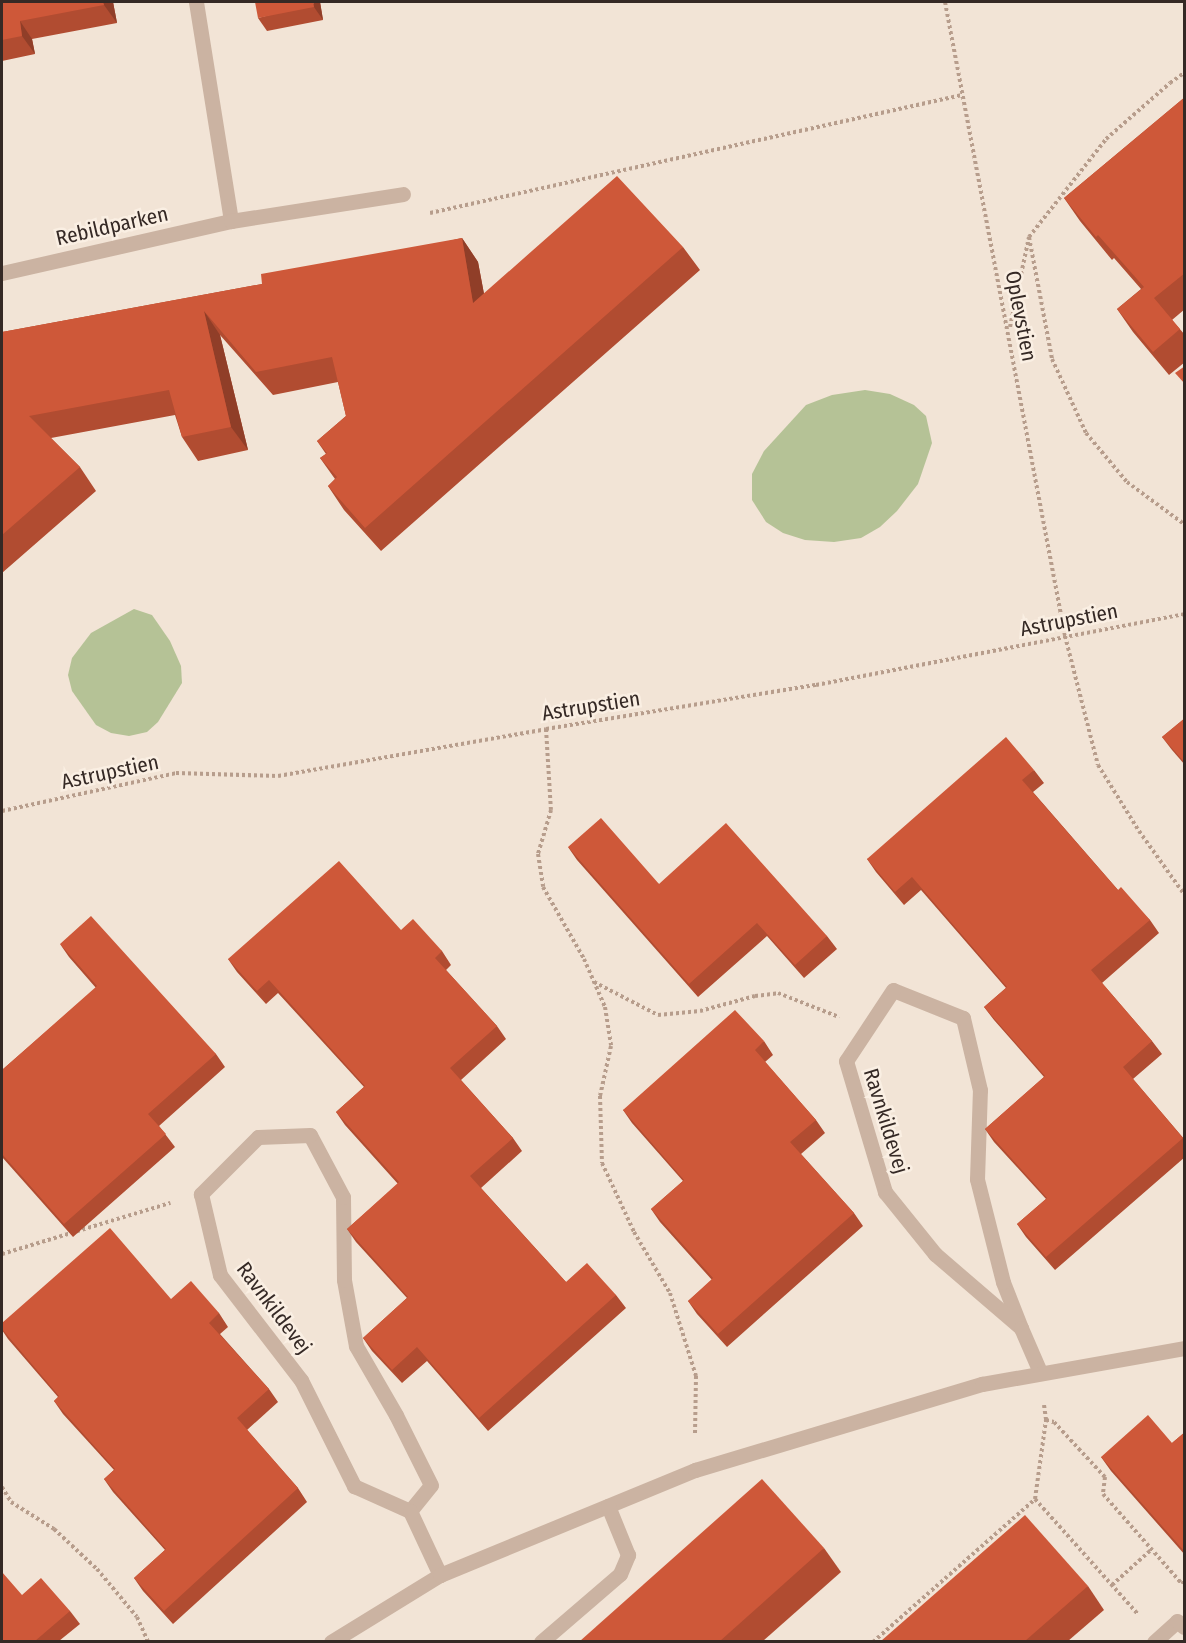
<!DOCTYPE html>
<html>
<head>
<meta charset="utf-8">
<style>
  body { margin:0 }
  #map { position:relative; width:1186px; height:1643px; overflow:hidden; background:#f2e4d6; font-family:"Fira Sans Condensed",sans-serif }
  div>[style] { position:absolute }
  .green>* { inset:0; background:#b5c296 }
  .path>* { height:4px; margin-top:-2px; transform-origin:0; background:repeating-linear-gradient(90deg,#b79d8c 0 3px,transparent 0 6px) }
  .minor>* { height:15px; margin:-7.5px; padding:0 7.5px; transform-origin:7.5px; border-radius:7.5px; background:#cbb3a2 }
  .wall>* { inset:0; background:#b14c31 }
  .shaded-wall>* { inset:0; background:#903e28 }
  .building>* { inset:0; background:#ce5839 }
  span { translate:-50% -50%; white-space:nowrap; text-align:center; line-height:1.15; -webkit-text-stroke:5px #faefe3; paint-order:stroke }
  .street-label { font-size:21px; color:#352925 }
  .frame { position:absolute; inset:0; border:3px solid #352925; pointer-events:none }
</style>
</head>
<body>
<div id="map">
  <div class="green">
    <div style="clip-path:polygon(865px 390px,890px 394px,914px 405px,926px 416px,932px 443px,918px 484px,897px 511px,880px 527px,861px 538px,834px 542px,805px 540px,783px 533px,766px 522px,752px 500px,752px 474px,764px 451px,806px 405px,832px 395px)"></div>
    <div style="clip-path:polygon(134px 609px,152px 615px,170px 641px,181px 666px,182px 683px,158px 722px,147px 732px,129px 736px,111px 733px,96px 725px,72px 691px,68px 675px,72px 658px,91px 633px)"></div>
  </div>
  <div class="path">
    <div style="left:945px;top:2px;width:645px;rotate:79.28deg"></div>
    <div style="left:1065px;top:636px;width:133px;rotate:75.7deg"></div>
    <div style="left:1098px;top:765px;width:78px;rotate:58.2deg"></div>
    <div style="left:1139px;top:831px;width:77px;rotate:54.5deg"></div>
    <div style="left:430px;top:213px;width:545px;rotate:-12.51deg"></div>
    <div style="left:1029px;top:237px;width:124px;rotate:79.3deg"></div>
    <div style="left:1052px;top:359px;width:81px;rotate:65.3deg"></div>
    <div style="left:1086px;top:433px;width:64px;rotate:50.1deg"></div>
    <div style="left:1127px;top:482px;width:71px;rotate:36.4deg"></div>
    <div style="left:1010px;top:327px;width:92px;rotate:-78.1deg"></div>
    <div style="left:1029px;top:237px;width:125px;rotate:-51.8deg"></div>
    <div style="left:1106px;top:139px;width:85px;rotate:-41.2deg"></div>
    <div style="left:1170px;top:83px;width:17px;rotate:-36deg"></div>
    <div style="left:546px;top:729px;width:81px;rotate:86.5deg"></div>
    <div style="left:551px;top:810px;width:46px;rotate:106.5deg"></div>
    <div style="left:538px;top:854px;width:33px;rotate:81deg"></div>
    <div style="left:543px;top:887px;width:83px;rotate:60.3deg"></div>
    <div style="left:584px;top:959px;width:52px;rotate:66.4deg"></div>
    <div style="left:605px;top:1007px;width:39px;rotate:81deg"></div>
    <div style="left:611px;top:1046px;width:51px;rotate:102.4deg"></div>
    <div style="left:600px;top:1096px;width:67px;rotate:88.3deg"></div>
    <div style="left:602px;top:1163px;width:76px;rotate:65.1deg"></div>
    <div style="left:634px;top:1232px;width:71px;rotate:59.5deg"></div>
    <div style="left:670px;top:1293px;width:87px;rotate:72.6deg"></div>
    <div style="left:696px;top:1376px;width:60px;rotate:91deg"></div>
    <div style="left:2px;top:811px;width:178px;rotate:-12.3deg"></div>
    <div style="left:176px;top:773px;width:102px;rotate:1.7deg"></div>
    <div style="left:278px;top:776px;width:272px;rotate:-9.9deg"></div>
    <div style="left:546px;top:729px;width:274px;rotate:-9.3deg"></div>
    <div style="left:816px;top:685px;width:375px;rotate:-10.9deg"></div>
    <div style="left:594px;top:982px;width:72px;rotate:27.3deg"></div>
    <div style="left:658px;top:1015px;width:42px;rotate:-5.4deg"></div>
    <div style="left:700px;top:1011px;width:57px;rotate:-15.3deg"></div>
    <div style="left:755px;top:996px;width:23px;rotate:-7deg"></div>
    <div style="left:778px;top:993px;width:66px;rotate:21.5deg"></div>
    <div style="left:2px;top:1254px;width:176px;rotate:-16.9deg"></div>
    <div style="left:1044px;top:1405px;width:15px;rotate:82deg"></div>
    <div style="left:1046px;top:1420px;width:8px;rotate:14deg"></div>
    <div style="left:1054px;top:1422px;width:75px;rotate:47.2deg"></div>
    <div style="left:1105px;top:1477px;width:17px;rotate:97deg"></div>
    <div style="left:1103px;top:1494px;width:120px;rotate:48.7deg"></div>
    <div style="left:1182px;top:1584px;width:4px;rotate:-56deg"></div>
    <div style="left:2px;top:1487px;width:17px;rotate:59deg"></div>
    <div style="left:11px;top:1502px;width:51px;rotate:32.1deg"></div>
    <div style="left:54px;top:1529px;width:59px;rotate:42.9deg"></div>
    <div style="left:97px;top:1569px;width:62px;rotate:50.2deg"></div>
    <div style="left:137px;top:1617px;width:27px;rotate:66deg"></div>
    <div style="left:1035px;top:1499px;width:154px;rotate:48.2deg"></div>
    <div style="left:1112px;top:1585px;width:54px;rotate:-42deg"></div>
    <div style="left:873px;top:1642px;width:216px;rotate:-41.4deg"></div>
    <div style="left:1035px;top:1499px;width:80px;rotate:-82.1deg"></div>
  </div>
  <div class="minor">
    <div style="left:196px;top:2px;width:222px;rotate:80.9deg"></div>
    <div style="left:2px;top:273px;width:235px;rotate:-12.8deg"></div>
    <div style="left:231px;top:221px;width:174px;rotate:-8.9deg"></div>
    <div style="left:1021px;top:1328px;width:49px;rotate:-111.4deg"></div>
    <div style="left:1003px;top:1282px;width:106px;rotate:-104.2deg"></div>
    <div style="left:977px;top:1179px;width:89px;rotate:-88.1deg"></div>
    <div style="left:980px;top:1090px;width:74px;rotate:-103.3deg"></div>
    <div style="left:963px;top:1018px;width:75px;rotate:-158.2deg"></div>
    <div style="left:893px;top:990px;width:85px;rotate:123.5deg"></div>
    <div style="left:846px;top:1061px;width:137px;rotate:73.4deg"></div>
    <div style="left:885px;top:1192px;width:80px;rotate:51.1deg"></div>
    <div style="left:935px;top:1254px;width:113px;rotate:40.7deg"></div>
    <div style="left:1021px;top:1328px;width:48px;rotate:66.6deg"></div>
    <div style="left:410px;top:1511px;width:33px;rotate:-51deg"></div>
    <div style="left:431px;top:1485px;width:78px;rotate:-116.6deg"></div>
    <div style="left:396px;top:1415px;width:80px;rotate:-120.1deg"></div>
    <div style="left:356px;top:1346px;width:67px;rotate:-100.3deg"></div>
    <div style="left:344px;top:1280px;width:83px;rotate:-90.7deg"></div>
    <div style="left:343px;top:1197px;width:70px;rotate:-118deg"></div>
    <div style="left:310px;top:1135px;width:52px;rotate:177.8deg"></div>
    <div style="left:258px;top:1137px;width:81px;rotate:135deg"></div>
    <div style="left:201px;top:1194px;width:83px;rotate:76.8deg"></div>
    <div style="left:220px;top:1275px;width:133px;rotate:52.4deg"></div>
    <div style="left:301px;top:1380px;width:119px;rotate:63.4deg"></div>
    <div style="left:354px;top:1486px;width:61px;rotate:24.1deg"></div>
    <div style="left:410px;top:1511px;width:71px;rotate:64.9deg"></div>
    <div style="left:331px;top:1642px;width:128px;rotate:-31.6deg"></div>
    <div style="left:440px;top:1575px;width:276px;rotate:-22.4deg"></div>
    <div style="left:695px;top:1470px;width:300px;rotate:-16.7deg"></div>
    <div style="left:982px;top:1384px;width:205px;rotate:-10.1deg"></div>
    <div style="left:541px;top:1642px;width:104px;rotate:-40.7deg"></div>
    <div style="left:620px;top:1574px;width:21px;rotate:-67deg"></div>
    <div style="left:628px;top:1555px;width:53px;rotate:-112.2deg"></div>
    <div style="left:1154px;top:1642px;width:31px;rotate:-42deg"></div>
    <div style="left:1177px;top:1621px;width:9px;rotate:41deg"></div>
  </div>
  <div class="wall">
    <div style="clip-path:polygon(2px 2px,113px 2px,117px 23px,32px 39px,35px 54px,2px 61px)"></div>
    <div style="clip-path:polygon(320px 2px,323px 20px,267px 31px,258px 18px)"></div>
    <div style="clip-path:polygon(1185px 97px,1185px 309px,1172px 320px,1185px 335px,1185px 362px,1169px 375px,1133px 332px,1117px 309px,1141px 289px,1114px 258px,1112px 260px,1080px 221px,1064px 198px)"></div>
    <div style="clip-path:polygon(462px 238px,478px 262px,484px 294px,683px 247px,700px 270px,381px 551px,344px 510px,328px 486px,335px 479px,320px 458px,326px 454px,317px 441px,346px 416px,338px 382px,273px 395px,220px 335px,248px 450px,198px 461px,182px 437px,175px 415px,51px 438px,80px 467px,96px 491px,2px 573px,2px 332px,262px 284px)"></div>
    <div style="clip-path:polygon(1185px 718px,1185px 765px,1172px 750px,1162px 737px)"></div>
    <div style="clip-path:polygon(1034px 770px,1044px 783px,1033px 792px,1118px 890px,1150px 920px,1159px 933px,1102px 983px,1152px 1041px,1162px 1054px,1133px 1079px,1185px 1140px,1185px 1157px,1055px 1270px,1026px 1237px,1017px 1224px,1046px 1199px,994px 1142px,985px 1129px,1044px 1077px,994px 1020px,984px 1007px,1006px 988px,921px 890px,904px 905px,876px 872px,867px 859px)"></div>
    <div style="clip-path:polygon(568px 847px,659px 884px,827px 936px,837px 949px,804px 978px,767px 936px,698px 997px,577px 860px)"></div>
    <div style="clip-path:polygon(401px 930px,442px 951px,451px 965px,446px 970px,497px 1026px,506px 1039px,461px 1080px,513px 1138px,522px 1151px,481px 1188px,566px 1282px,616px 1295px,626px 1308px,488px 1431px,427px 1361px,402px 1383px,372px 1351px,363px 1338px,407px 1298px,356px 1242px,347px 1229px,398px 1184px,345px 1125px,336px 1112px,364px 1087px,278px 993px,266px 1004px,237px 972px,228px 959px)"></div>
    <div style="clip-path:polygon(60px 944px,216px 1054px,225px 1067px,159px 1126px,175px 1147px,73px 1237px,2px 1157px,2px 1070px,96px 988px,69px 957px)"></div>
    <div style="clip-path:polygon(764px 1041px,773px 1055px,765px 1062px,816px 1120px,825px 1133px,801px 1154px,854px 1213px,863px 1226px,727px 1347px,697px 1314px,688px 1301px,712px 1280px,660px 1222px,651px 1209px,683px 1181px,632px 1123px,623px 1110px)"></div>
    <div style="clip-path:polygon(171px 1299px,219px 1313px,228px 1327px,220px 1334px,269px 1389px,278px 1402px,247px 1430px,298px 1488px,307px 1502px,173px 1624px,143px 1591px,134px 1578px,165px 1550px,113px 1492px,104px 1479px,114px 1470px,63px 1414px,54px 1401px,58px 1397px,8px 1339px,2px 1330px,2px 1323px)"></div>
    <div style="clip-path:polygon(1185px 1432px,1185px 1555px,1111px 1471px,1101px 1457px,1172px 1443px)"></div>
    <div style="clip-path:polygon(824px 1548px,841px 1572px,763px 1641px,580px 1641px)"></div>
    <div style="clip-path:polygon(1088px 1586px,1104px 1610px,1068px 1641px,881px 1641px)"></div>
    <div style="clip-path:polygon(22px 1595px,70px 1611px,80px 1624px,59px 1641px,2px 1641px)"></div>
  </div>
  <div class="shaded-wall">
    <div style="clip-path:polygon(103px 2px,113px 2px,117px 23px,104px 5px)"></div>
    <div style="clip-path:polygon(313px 2px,320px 2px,323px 20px,314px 7px)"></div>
    <div style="clip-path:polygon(20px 21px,32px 39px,35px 54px,22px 36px)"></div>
    <div style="clip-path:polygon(462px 238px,478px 262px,490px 326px,473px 303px)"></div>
    <div style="clip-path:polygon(204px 311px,220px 335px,248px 450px,231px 427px)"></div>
  </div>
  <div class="building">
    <div style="clip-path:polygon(2px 2px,103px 2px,104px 5px,20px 21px,22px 36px,2px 40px)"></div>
    <div style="clip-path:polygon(255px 2px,313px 2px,314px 7px,258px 18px)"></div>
    <div style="clip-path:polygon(1185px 97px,1185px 273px,1154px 298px,1180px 329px,1153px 352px,1117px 309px,1144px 287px,1098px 235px,1096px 237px,1064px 198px)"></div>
    <div style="clip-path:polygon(617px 176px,683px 247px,365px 528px,328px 486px,337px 477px,320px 458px,327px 453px,317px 441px,346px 416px,332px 357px,256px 372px,204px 311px,231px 427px,182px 437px,169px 390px,29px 416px,80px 467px,2px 535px,2px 332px,262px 284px,261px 274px,462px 238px,473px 303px)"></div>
    <div style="clip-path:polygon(1185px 366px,1185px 384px,1175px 373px)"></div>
    <div style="clip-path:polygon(1185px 718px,1185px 763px,1162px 737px)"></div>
    <div style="clip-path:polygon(1006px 737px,1034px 770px,1022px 780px,1118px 890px,1121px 887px,1150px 920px,1091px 970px,1152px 1041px,1123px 1067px,1183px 1138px,1046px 1257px,1017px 1224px,1047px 1198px,985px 1129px,1045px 1076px,984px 1007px,1007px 987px,912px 877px,895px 892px,867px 859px)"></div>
    <div style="clip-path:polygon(601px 818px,659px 884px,726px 823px,827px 936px,795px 965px,757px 923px,689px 984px,568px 847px)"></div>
    <div style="clip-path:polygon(339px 861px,401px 930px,413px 919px,442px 951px,435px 958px,497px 1026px,450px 1068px,513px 1138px,470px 1176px,566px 1282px,587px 1263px,616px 1295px,479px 1418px,417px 1347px,392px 1370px,363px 1338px,408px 1297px,347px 1229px,399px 1182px,336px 1112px,365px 1086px,269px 980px,257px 991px,228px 959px)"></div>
    <div style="clip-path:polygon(91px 916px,216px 1054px,148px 1114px,166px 1134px,64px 1224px,2px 1154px,2px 1070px,97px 986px,60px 944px)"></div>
    <div style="clip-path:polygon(735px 1010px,764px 1041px,755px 1050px,816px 1120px,790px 1142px,854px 1213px,718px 1334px,688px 1301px,713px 1278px,651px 1209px,684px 1180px,623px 1110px)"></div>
    <div style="clip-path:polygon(110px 1228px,171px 1299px,191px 1281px,219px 1313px,209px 1323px,269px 1389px,237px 1418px,298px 1488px,164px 1611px,134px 1578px,166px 1549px,104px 1479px,115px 1469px,54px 1401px,59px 1396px,2px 1329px,2px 1323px)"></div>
    <div style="clip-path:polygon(1148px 1415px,1172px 1443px,1185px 1432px,1185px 1552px,1101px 1457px)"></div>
    <div style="clip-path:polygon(762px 1479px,824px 1548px,720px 1641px,580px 1641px)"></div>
    <div style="clip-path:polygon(1025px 1515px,1088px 1586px,1025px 1641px,881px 1641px)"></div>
    <div style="clip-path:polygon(2px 1572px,22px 1595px,41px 1578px,70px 1611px,35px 1641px,2px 1641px)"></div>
  </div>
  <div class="street-label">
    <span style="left:112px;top:226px;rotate:-13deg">Rebildparken</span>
    <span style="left:1021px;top:316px;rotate:79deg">Oplevstien</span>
    <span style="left:1069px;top:620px;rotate:-11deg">Astrupstien</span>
    <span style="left:591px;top:706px;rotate:-9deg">Astrupstien</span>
    <span style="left:110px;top:772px;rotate:-12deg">Astrupstien</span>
    <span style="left:886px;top:1121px;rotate:73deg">Ravnkildevej</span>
    <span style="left:274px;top:1308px;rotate:53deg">Ravnkildevej</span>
  </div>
  <div class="frame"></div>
</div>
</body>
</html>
